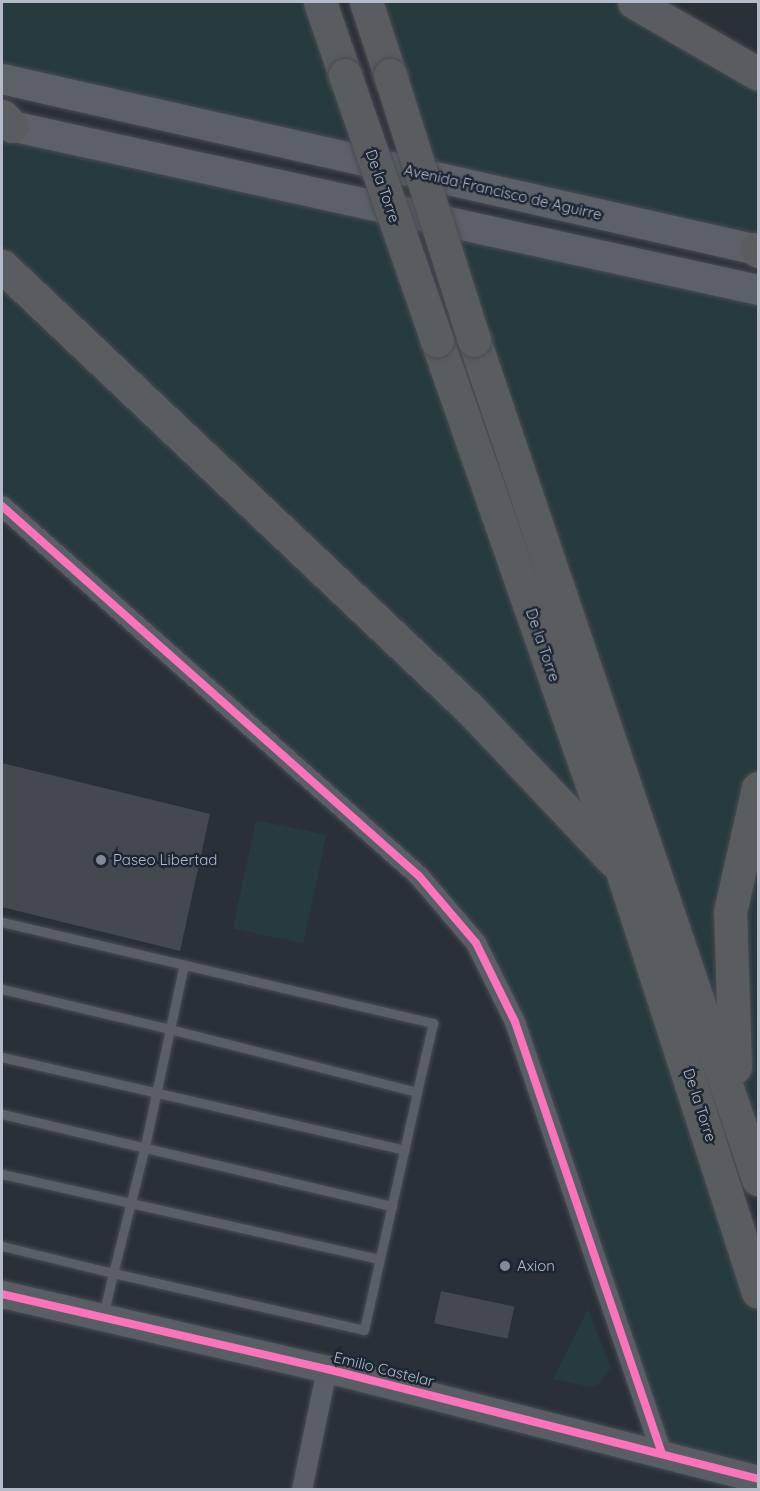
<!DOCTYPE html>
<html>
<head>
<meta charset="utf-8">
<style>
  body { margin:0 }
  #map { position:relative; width:760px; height:1491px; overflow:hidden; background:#2a3038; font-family:Quicksand,sans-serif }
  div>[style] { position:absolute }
  .green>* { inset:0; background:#273a3e; transform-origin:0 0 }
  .building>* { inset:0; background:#444950; transform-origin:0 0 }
  .roads { filter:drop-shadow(0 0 2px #484c53) drop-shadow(0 0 2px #484c53) }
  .lane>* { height:9px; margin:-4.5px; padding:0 4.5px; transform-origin:4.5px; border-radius:4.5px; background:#5a5e66 }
  .street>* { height:20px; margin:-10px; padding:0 10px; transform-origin:10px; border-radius:10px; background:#5a5e66 }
  .secondary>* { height:27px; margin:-13.5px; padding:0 13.5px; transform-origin:13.5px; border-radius:13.5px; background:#595d64 }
  .primary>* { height:30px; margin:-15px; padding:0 15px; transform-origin:15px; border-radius:15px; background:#5c6168 }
  .highway>* { height:33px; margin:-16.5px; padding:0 16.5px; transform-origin:16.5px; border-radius:16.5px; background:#5a5d60 }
  .bridges { filter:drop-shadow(0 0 2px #474c53) drop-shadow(0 0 2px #474c53) }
  .highway-bridge>* { height:33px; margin:-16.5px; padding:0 16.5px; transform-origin:16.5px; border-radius:16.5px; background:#5a5d60 }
  .cycleway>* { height:8px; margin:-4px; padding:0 4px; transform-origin:4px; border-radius:4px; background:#fb73b8 }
  .dots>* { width:16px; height:16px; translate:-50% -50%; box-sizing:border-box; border:3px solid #1d2633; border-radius:50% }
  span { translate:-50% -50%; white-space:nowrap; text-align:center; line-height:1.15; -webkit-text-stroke:5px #1d2633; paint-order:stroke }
  .street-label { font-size:15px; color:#b4bcc9 }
  .poi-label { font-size:15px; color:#b4bcc9 }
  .left { translate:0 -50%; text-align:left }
  .frame { position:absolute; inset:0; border:3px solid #b4bcc9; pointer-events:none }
</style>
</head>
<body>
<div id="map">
  <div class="green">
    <div style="clip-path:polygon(2px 2px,321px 2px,372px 153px,2px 77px)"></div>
    <div style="clip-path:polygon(366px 2px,634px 2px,758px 74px,758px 250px,420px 169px)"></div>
    <div style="clip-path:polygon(2px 124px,390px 206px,758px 1291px,758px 1479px,661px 1452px,515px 1022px,453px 913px,2px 506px)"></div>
    <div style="clip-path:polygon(434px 214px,758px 289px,758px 1179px)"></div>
    <div style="left:256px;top:820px;width:72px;height:111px;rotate:12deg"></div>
    <div style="clip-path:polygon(588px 1309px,611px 1368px,595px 1388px,553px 1379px)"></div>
  </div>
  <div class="building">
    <div style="clip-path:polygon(2px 763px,210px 814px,180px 951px,2px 907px)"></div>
    <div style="left:441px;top:1291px;width:75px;height:33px;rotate:12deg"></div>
  </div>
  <div class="roads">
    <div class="lane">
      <div style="left:2px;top:922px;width:443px;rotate:13.2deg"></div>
      <div style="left:433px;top:1023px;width:71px;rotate:103.1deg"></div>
      <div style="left:2px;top:989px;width:173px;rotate:13.4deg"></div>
      <div style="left:170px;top:1029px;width:66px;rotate:-77.8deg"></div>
      <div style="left:2px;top:1057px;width:413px;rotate:13deg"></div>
      <div style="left:2px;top:1114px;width:401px;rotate:13.3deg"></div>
      <div style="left:2px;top:1174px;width:387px;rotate:12.7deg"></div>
      <div style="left:2px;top:1246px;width:114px;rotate:13.7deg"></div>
      <div style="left:113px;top:1273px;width:257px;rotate:12.8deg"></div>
      <div style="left:364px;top:1330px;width:244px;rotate:-77.4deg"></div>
      <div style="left:417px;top:1092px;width:255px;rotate:-165.7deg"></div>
      <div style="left:170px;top:1029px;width:120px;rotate:102.1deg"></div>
      <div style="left:145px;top:1146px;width:131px;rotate:104.1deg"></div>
      <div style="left:113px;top:1273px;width:23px;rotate:103deg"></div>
      <div style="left:108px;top:1295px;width:21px;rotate:104deg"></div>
    </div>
    <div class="street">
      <div style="left:2px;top:506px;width:557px;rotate:41.58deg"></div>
      <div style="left:419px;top:876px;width:88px;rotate:49.6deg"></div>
      <div style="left:476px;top:943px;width:88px;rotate:63.7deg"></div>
      <div style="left:515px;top:1022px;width:454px;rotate:71.2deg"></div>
      <div style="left:302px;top:1490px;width:124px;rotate:-78.3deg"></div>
    </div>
    <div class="secondary">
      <div style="left:2px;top:1294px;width:334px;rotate:13deg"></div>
      <div style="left:327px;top:1369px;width:445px;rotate:14.3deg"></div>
    </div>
    <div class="primary">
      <div style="left:2px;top:79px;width:775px;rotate:12.75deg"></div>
      <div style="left:2px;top:124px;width:774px;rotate:12.38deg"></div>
    </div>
    <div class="highway">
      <div style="left:320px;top:2px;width:77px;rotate:71.1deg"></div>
      <div style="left:366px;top:2px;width:77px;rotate:71.8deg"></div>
      <div style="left:634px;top:2px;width:143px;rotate:30.1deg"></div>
      <div style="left:2px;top:116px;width:14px;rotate:45deg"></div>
      <div style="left:756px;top:249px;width:3px;rotate:45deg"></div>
      <div style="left:2px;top:266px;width:646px;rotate:43.43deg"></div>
      <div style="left:471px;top:710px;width:207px;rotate:46.6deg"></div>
      <div style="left:474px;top:340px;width:886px;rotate:71.3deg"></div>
      <div style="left:437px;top:341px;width:558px;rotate:70.75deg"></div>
      <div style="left:621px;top:868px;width:445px;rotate:72.1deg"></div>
      <div style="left:735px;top:1067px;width:155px;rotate:-91.8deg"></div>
      <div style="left:730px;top:912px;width:127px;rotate:-77.3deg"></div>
    </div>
  </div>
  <div class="bridges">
    <div class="highway-bridge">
      <div style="left:345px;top:75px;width:281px;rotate:70.9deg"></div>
      <div style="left:390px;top:75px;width:278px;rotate:72.4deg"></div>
    </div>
  </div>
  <div class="cycleway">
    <div style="left:2px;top:506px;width:557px;rotate:41.58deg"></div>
    <div style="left:419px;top:876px;width:88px;rotate:49.6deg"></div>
    <div style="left:476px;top:943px;width:88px;rotate:63.7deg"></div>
    <div style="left:515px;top:1022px;width:454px;rotate:71.2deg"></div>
    <div style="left:2px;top:1294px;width:334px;rotate:13deg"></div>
    <div style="left:327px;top:1369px;width:445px;rotate:14.3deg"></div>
  </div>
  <div class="dots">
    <div style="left:101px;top:860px;background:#848b96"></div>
    <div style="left:505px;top:1266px;background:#848b96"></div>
  </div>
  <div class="street-label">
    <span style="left:383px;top:186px;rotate:71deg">De la Torre</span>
    <span style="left:503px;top:192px;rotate:13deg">Avenida Francisco de Aguirre</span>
    <span style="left:543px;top:645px;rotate:71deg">De la Torre</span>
    <span style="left:700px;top:1105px;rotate:72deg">De la Torre</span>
    <span style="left:384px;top:1369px;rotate:14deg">Emilio Castelar</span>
  </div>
  <div class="poi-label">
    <span class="left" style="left:113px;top:860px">Paseo Libertad</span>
    <span class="left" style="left:517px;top:1266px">Axion</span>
  </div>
  <div class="frame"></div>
</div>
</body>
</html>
